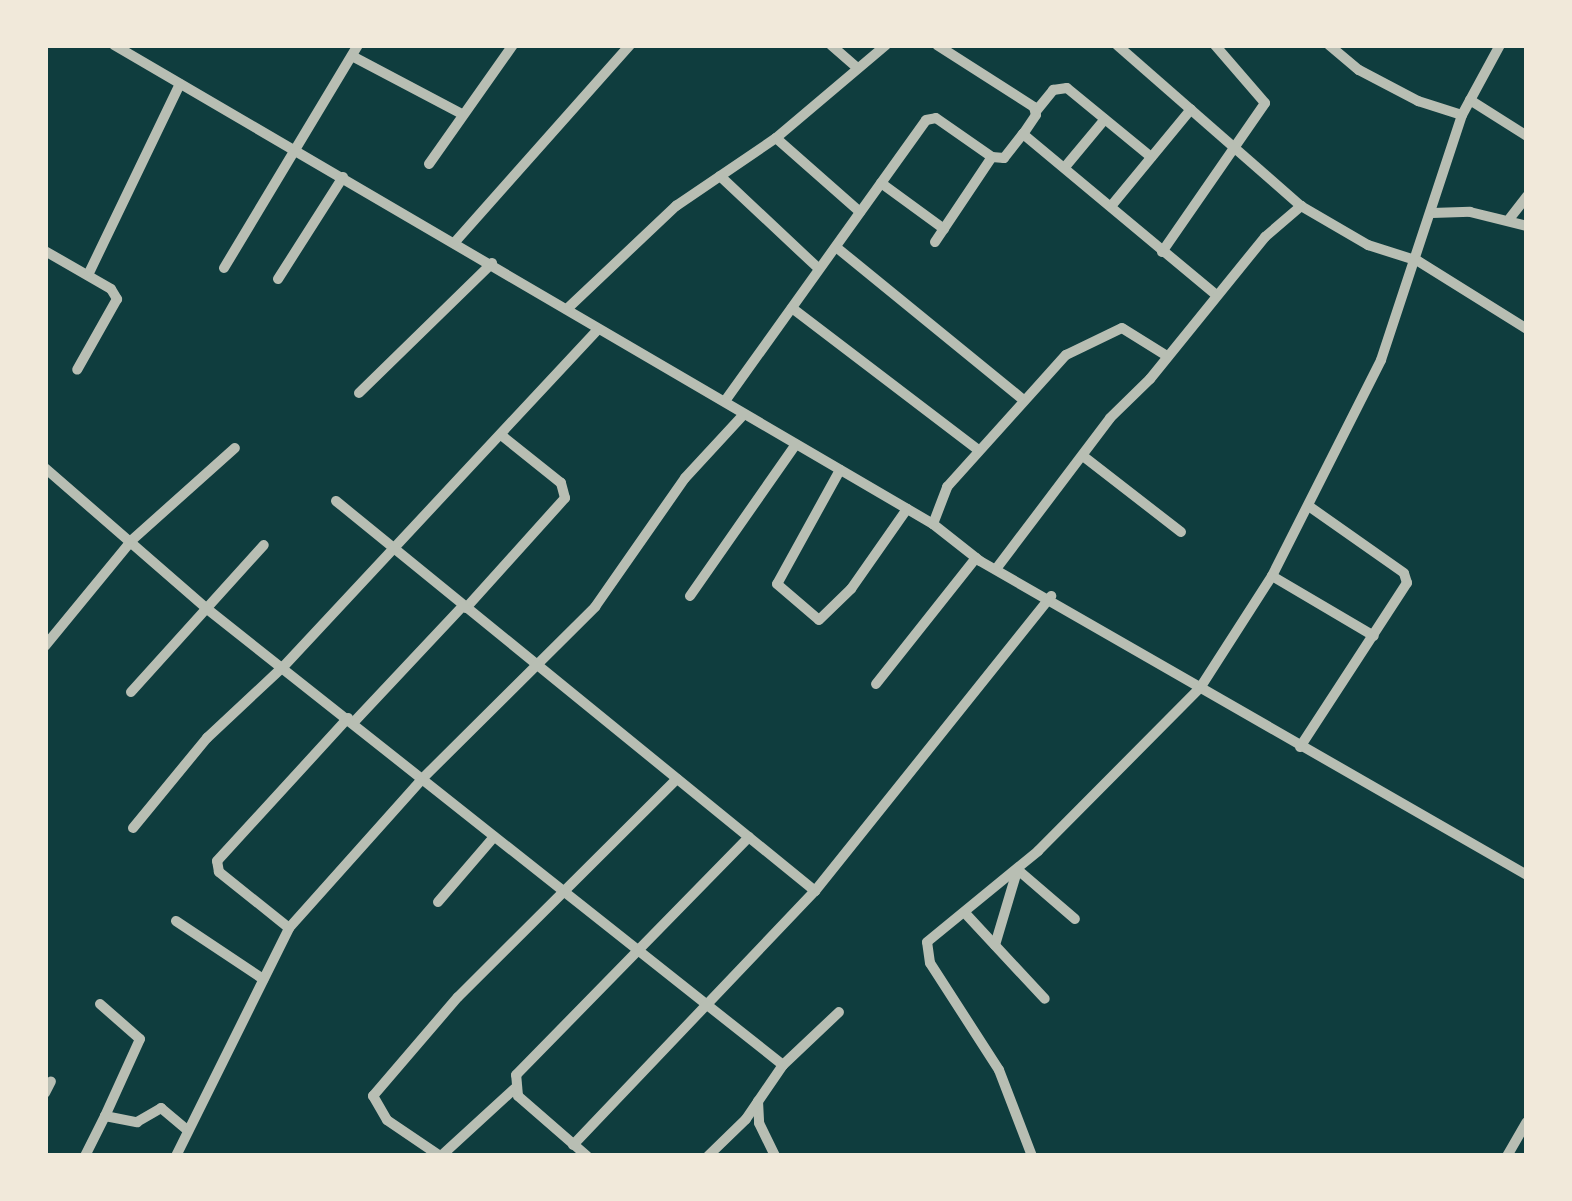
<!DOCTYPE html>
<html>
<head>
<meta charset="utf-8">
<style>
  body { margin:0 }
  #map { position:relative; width:1572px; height:1201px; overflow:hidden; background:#0f3d3e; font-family:Georgia,serif }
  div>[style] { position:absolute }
  .minor>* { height:10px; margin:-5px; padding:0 5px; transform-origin:5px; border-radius:5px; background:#b8beb3 }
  span { translate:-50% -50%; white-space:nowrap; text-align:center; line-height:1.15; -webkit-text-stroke:8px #f1e9da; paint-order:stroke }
  .frame { position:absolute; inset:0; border:48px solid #f1e9da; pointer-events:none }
</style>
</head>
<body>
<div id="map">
  <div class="minor">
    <div style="left:114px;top:45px;width:949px;rotate:30.32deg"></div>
    <div style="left:933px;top:524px;width:60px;rotate:38.2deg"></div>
    <div style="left:980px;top:561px;width:631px;rotate:29.86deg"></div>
    <div style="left:831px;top:45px;width:35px;rotate:41deg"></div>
    <div style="left:937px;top:45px;width:115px;rotate:32.6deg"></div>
    <div style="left:1034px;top:107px;width:8px;rotate:76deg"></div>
    <div style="left:1036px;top:115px;width:23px;rotate:124deg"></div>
    <div style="left:1023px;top:134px;width:251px;rotate:39.8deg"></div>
    <div style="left:1117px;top:45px;width:244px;rotate:41.2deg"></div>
    <div style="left:1329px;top:45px;width:39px;rotate:40deg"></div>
    <div style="left:1359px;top:70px;width:67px;rotate:27.7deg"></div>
    <div style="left:1418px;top:101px;width:46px;rotate:17.7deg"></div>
    <div style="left:352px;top:56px;width:124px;rotate:27.8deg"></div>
    <div style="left:1470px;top:100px;width:67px;rotate:32.3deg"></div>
    <div style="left:1037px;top:110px;width:26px;rotate:-51deg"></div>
    <div style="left:1053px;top:90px;width:14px;rotate:-8deg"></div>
    <div style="left:1067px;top:88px;width:109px;rotate:39.4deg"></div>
    <div style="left:776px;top:138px;width:112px;rotate:41.4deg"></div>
    <div style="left:429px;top:164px;width:146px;rotate:-54.8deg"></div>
    <div style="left:1065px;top:167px;width:62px;rotate:-50.2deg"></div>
    <div style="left:720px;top:176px;width:134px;rotate:43.2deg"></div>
    <div style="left:881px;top:183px;width:78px;rotate:36.1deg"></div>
    <div style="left:1112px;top:205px;width:124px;rotate:-50.5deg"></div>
    <div style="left:1432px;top:213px;width:38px;rotate:-2deg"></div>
    <div style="left:1470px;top:212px;width:59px;rotate:13.8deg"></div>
    <div style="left:1510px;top:218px;width:28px;rotate:-52deg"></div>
    <div style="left:455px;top:242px;width:264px;rotate:-48.4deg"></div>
    <div style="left:935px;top:242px;width:102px;rotate:-56.2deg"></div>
    <div style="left:836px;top:247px;width:239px;rotate:39.2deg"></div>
    <div style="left:45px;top:251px;width:76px;rotate:29.9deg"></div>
    <div style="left:111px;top:289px;width:12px;rotate:59deg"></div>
    <div style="left:117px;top:299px;width:81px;rotate:119.4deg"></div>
    <div style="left:1162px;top:252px;width:181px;rotate:-55.3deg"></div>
    <div style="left:1265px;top:103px;width:77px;rotate:-130.8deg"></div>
    <div style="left:224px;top:268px;width:260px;rotate:-59deg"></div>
    <div style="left:88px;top:275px;width:212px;rotate:-64.3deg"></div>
    <div style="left:278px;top:279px;width:121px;rotate:-57.5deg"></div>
    <div style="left:568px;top:308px;width:149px;rotate:-43.4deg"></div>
    <div style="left:676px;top:206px;width:121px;rotate:-34.2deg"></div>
    <div style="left:776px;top:138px;width:144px;rotate:-40.2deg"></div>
    <div style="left:792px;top:308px;width:233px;rotate:37.3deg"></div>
    <div style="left:359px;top:393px;width:186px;rotate:-44.3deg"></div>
    <div style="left:725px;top:401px;width:345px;rotate:-54.4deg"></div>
    <div style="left:926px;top:120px;width:10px;rotate:-11deg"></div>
    <div style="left:936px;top:118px;width:68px;rotate:34.9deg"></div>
    <div style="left:992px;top:157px;width:12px;rotate:5deg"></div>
    <div style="left:1004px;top:158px;width:31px;rotate:-52deg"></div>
    <div style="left:1083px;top:456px;width:124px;rotate:37.8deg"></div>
    <div style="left:45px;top:468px;width:213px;rotate:41deg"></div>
    <div style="left:206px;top:608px;width:736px;rotate:38.38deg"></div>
    <div style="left:840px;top:470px;width:130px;rotate:118.9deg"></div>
    <div style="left:777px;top:584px;width:55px;rotate:40.6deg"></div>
    <div style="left:819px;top:620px;width:45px;rotate:-44.1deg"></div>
    <div style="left:851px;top:589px;width:98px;rotate:-55deg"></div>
    <div style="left:336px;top:501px;width:618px;rotate:39.15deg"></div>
    <div style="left:933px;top:524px;width:40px;rotate:-69deg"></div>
    <div style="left:947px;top:487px;width:178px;rotate:-48deg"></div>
    <div style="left:1066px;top:355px;width:62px;rotate:-25.7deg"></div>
    <div style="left:1122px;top:328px;width:53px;rotate:31.9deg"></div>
    <div style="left:996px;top:569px;width:189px;rotate:-52.9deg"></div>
    <div style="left:1110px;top:418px;width:56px;rotate:-44.3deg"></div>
    <div style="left:1150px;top:379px;width:183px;rotate:-51deg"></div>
    <div style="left:1265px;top:237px;width:48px;rotate:-40.7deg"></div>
    <div style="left:1301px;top:206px;width:78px;rotate:30.2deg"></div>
    <div style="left:1368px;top:245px;width:52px;rotate:17.7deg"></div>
    <div style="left:1418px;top:261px;width:128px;rotate:32deg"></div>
    <div style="left:1272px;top:576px;width:118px;rotate:30.5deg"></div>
    <div style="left:690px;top:596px;width:185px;rotate:-55.1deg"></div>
    <div style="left:466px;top:608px;width:148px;rotate:-48deg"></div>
    <div style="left:565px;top:498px;width:16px;rotate:-105deg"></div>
    <div style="left:561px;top:483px;width:77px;rotate:-141.3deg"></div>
    <div style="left:45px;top:646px;width:137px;rotate:-50.6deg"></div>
    <div style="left:132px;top:540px;width:138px;rotate:-41.8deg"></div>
    <div style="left:876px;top:684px;width:161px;rotate:-51.6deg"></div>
    <div style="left:131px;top:692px;width:198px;rotate:-47.9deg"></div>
    <div style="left:353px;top:723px;width:161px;rotate:-46.8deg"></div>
    <div style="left:1300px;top:747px;width:196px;rotate:-56.9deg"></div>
    <div style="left:1407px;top:583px;width:10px;rotate:-107deg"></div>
    <div style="left:1404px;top:573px;width:115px;rotate:-144.9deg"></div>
    <div style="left:133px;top:828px;width:117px;rotate:-50.6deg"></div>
    <div style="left:207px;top:738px;width:105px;rotate:-43.1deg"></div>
    <div style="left:284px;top:666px;width:459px;rotate:-47deg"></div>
    <div style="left:1018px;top:870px;width:75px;rotate:40.7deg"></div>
    <div style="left:438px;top:902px;width:86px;rotate:-49.3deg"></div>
    <div style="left:965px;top:913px;width:117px;rotate:47.1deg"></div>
    <div style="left:176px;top:921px;width:105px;rotate:33.7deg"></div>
    <div style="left:289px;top:928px;width:90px;rotate:-141.3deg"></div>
    <div style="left:219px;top:872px;width:11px;rotate:-100deg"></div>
    <div style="left:217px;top:861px;width:194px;rotate:-47.5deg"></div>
    <div style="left:995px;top:945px;width:77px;rotate:-73.4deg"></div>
    <div style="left:100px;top:1004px;width:53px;rotate:41.2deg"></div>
    <div style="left:140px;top:1039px;width:85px;rotate:114.4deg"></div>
    <div style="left:105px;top:1116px;width:33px;rotate:11deg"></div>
    <div style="left:137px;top:1122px;width:28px;rotate:-30deg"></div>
    <div style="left:161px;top:1108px;width:33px;rotate:40deg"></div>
    <div style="left:45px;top:1093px;width:13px;rotate:-63deg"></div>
    <div style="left:758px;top:1101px;width:22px;rotate:87deg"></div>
    <div style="left:759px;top:1123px;width:37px;rotate:64deg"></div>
    <div style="left:573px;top:1145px;width:351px;rotate:-46.4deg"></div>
    <div style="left:815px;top:891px;width:378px;rotate:-51.3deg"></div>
    <div style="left:85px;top:1156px;width:45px;rotate:-63.4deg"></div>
    <div style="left:176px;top:1156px;width:254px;rotate:-63.6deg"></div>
    <div style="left:289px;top:928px;width:201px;rotate:-48.2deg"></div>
    <div style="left:423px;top:778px;width:243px;rotate:-44.8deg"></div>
    <div style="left:595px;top:607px;width:157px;rotate:-55.1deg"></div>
    <div style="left:685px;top:478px;width:87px;rotate:-47.3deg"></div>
    <div style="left:440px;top:1156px;width:64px;rotate:-145.8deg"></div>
    <div style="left:387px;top:1120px;width:28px;rotate:-120deg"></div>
    <div style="left:373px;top:1096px;width:130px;rotate:-49.4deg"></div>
    <div style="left:458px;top:997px;width:309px;rotate:-44.9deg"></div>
    <div style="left:441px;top:1156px;width:99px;rotate:-42.5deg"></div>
    <div style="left:587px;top:1156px;width:91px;rotate:-139deg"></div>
    <div style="left:518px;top:1096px;width:21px;rotate:-95deg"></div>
    <div style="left:516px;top:1075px;width:333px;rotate:-45.6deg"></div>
    <div style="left:708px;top:1156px;width:53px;rotate:-44.2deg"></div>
    <div style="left:746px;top:1119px;width:65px;rotate:-55.6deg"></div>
    <div style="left:783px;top:1065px;width:77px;rotate:-43.4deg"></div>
    <div style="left:1032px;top:1156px;width:92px;rotate:-111deg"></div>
    <div style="left:999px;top:1070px;width:127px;rotate:-122.8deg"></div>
    <div style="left:930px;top:963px;width:21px;rotate:-98deg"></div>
    <div style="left:927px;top:942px;width:144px;rotate:-39.3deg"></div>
    <div style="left:1038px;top:851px;width:230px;rotate:-45.2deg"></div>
    <div style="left:1200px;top:688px;width:133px;rotate:-57.3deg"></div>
    <div style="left:1272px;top:576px;width:242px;rotate:-63.2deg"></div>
    <div style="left:1381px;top:360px;width:258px;rotate:-71.7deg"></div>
    <div style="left:1462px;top:115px;width:80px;rotate:-61.5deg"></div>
    <div style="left:1507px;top:1156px;width:39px;rotate:-60deg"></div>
  </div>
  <div class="frame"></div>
</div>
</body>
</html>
